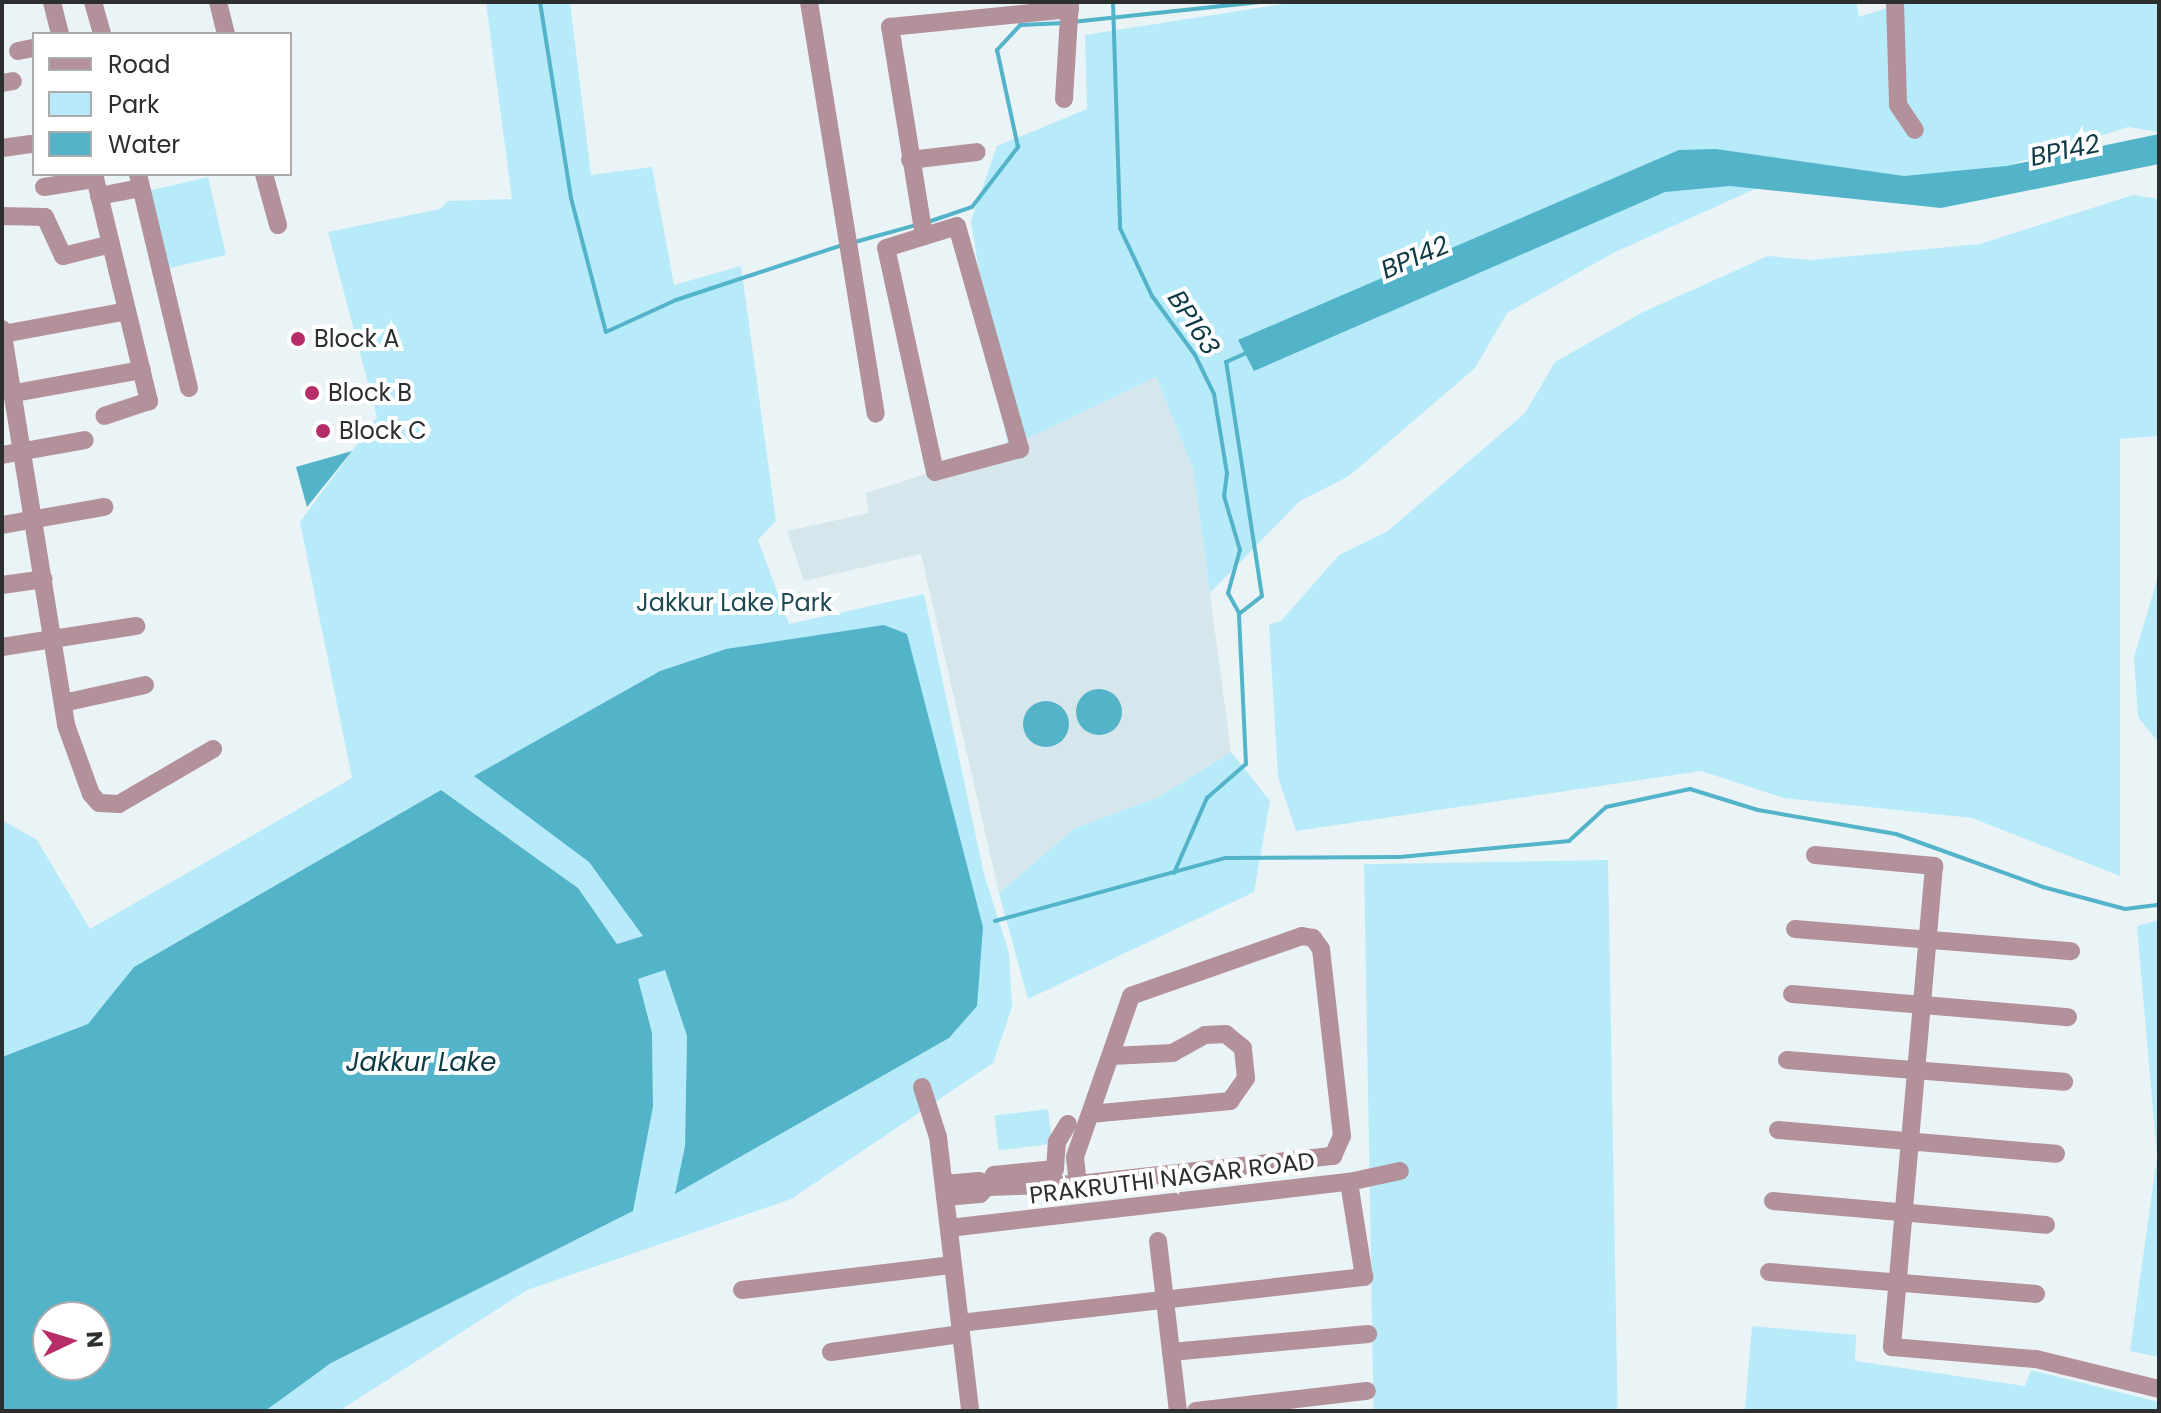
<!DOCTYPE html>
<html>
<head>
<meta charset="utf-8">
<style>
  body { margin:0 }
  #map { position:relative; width:2161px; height:1413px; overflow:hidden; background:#eaf4f7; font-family:Poppins,sans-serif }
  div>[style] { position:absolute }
  .built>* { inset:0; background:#d5e7ec }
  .green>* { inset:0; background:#b7ebf9; transform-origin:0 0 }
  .water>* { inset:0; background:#53b3c9 }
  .round { border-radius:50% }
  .stream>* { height:4px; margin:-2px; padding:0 2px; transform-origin:2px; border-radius:2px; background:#53b3c9 }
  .minor>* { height:18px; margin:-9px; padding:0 9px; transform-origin:9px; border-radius:9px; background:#b3919b }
  .dots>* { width:22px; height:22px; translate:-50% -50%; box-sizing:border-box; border:4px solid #fff; border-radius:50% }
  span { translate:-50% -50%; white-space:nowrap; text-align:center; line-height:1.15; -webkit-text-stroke:8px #fff; paint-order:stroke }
  .poi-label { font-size:24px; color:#2b2f30 }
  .left { translate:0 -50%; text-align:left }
  .park-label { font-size:24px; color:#1f4a54 }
  .street-label { font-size:24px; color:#2b2f30 }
  .water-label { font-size:26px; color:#0d3a44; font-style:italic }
  .frame { position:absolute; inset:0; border:4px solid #2b2f30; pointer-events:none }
  .legend { position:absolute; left:32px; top:32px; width:260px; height:144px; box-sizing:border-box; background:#fff; border:2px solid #aaacac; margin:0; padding:10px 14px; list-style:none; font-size:24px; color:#2b2f30 }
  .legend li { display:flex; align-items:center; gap:16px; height:40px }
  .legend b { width:40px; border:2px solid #aaacac }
  .north { position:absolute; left:32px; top:1301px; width:80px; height:80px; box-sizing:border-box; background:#fff; border:2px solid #aaacac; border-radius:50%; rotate:86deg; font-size:22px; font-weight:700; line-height:32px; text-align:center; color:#2b2f30 }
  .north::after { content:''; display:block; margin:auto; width:28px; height:36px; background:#b72d69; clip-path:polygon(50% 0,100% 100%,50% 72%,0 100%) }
</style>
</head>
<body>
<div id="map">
  <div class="built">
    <div style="clip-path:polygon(1156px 377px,1193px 467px,1231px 752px,1159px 797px,1075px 828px,999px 893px,921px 554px,804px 581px,787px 531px,869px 513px,866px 493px,1008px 448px)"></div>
  </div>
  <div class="green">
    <div style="clip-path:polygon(486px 2px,570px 2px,591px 175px,652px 167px,674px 285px,741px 266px,776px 521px,758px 540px,789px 624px,924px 594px,984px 874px,1009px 953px,1012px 1007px,993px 1063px,791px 1199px,527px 1290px,339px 1411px,265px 1411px,331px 1363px,633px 1211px,653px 1107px,652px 1033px,638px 979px,665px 970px,687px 1036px,685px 1146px,676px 1193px,949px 1038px,976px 1006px,726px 649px,660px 671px,475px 776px,589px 862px,644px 936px,617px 944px,578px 888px,441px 790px,134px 967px,89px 1024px,2px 1057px,2px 820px,37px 840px,90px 929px,352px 778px,300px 522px,377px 417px,328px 232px,440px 209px,448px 201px,512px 199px)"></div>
    <div style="clip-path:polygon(1296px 2px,1856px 2px,1859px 17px,1906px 2px,2159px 2px,2159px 132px,2128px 127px,1966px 179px,1757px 188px,1613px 253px,1507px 313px,1475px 368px,1349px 476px,1300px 501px,1210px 593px,1193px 468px,1156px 377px,1008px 448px,971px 221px,997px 146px,1087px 109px,1085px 35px)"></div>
    <div style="left:208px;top:177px;width:80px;height:62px;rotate:77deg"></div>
    <div style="clip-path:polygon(2133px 195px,2159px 199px,2159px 436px,2120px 439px,2120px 876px,1972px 818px,1784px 798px,1701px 771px,1296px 831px,1278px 777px,1269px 624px,1281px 621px,1339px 555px,1388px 531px,1525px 413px,1555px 362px,1643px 312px,1768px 256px,1811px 260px,1980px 244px)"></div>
    <div style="clip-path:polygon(2159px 573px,2159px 743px,2138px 717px,2134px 657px)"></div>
    <div style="clip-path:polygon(1231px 752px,1270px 801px,1254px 892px,1028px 999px,999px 893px,1075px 828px,1159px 797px)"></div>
    <div style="left:1608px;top:860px;width:551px;height:244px;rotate:89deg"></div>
    <div style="clip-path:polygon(2159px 920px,2159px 1357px,2130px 1351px,2157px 1157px,2137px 926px)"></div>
    <div style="left:1048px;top:1109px;width:35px;height:54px;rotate:83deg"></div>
    <div style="clip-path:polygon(1752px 1326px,1856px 1335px,1855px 1361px,2025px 1386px,2031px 1370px,2159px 1402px,2159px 1411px,1745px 1411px)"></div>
  </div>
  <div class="water">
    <div style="clip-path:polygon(2159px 134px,2159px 164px,1941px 208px,1730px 186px,1665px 192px,1254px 371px,1238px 340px,1679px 150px,1716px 149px,1904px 176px,2006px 166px)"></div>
    <div style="clip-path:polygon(352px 451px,307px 507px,296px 467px)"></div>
    <div style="clip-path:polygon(evenodd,884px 625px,907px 634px,983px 927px,977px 1006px,949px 1038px,675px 1194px,685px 1146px,687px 1036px,665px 970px,638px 979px,652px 1033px,653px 1107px,633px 1211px,331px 1363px,265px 1411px,2px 1411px,2px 1057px,88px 1024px,134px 967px,441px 790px,578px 888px,617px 944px,643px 936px,589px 862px,474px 776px,660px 671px,726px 649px,884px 625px,96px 1317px,96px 1365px,48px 1365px,48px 1317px,96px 1317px)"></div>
    <div class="round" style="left:1076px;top:689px;width:46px;height:46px"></div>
    <div class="round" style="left:1023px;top:701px;width:46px;height:46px"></div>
  </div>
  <div class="stream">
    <div style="left:540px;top:2px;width:198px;rotate:81deg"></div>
    <div style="left:571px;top:198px;width:138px;rotate:75.4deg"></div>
    <div style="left:606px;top:332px;width:77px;rotate:-24.6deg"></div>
    <div style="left:676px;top:300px;width:175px;rotate:-18.3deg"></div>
    <div style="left:1113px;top:2px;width:226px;rotate:88.2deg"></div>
    <div style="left:1120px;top:228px;width:75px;rotate:64.8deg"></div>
    <div style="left:1152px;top:296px;width:73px;rotate:53.9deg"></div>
    <div style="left:1195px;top:355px;width:43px;rotate:64deg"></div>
    <div style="left:1214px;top:394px;width:80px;rotate:80.7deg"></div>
    <div style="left:1227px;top:473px;width:23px;rotate:97deg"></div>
    <div style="left:1224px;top:496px;width:56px;rotate:73.5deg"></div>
    <div style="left:1240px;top:550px;width:45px;rotate:105.6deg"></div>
    <div style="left:1228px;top:593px;width:23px;rotate:61deg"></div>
    <div style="left:1072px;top:22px;width:189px;rotate:-6.1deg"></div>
    <div style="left:928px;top:222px;width:46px;rotate:-18.8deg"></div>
    <div style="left:972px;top:207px;width:76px;rotate:-52.5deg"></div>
    <div style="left:1018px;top:147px;width:99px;rotate:-102.2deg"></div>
    <div style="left:997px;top:50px;width:34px;rotate:-47deg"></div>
    <div style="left:1020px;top:25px;width:44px;rotate:-2.6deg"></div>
    <div style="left:855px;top:242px;width:63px;rotate:-15.6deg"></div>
    <div style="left:1174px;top:873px;width:82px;rotate:-66.3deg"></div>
    <div style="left:1207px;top:798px;width:52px;rotate:-41.1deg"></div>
    <div style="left:1246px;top:764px;width:150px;rotate:-92.7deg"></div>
    <div style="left:1239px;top:614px;width:29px;rotate:-38deg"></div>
    <div style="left:1262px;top:596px;width:237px;rotate:-98.7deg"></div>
    <div style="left:1226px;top:362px;width:24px;rotate:-24deg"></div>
    <div style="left:995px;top:921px;width:239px;rotate:-15.3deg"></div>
    <div style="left:1226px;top:858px;width:174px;rotate:-0.3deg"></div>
    <div style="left:1400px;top:857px;width:170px;rotate:-5.4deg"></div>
    <div style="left:1569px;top:841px;width:50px;rotate:-42.6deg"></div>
    <div style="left:1606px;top:807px;width:86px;rotate:-12.1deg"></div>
    <div style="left:1690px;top:789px;width:71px;rotate:17.2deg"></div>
    <div style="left:1758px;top:810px;width:140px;rotate:9.9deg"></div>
    <div style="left:1896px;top:834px;width:156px;rotate:19.8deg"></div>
    <div style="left:2043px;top:887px;width:85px;rotate:15deg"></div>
    <div style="left:2125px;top:909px;width:34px;rotate:-7deg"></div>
  </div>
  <div class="minor">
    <div style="left:52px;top:2px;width:33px;rotate:76deg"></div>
    <div style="left:93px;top:2px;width:33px;rotate:74deg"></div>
    <div style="left:218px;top:2px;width:33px;rotate:76deg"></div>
    <div style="left:809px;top:2px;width:417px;rotate:80.8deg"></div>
    <div style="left:1895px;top:2px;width:103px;rotate:88.3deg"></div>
    <div style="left:1898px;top:105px;width:30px;rotate:56deg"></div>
    <div style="left:18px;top:51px;width:16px;rotate:-11deg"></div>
    <div style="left:2px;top:83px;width:11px;rotate:-10deg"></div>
    <div style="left:1064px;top:99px;width:97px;rotate:-86.5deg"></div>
    <div style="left:2px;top:148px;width:29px;rotate:-8deg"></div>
    <div style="left:910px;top:160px;width:67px;rotate:-6.8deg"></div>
    <div style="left:94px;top:174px;width:234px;rotate:76.4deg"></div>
    <div style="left:149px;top:401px;width:47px;rotate:161.6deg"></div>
    <div style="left:138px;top:174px;width:220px;rotate:76.6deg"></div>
    <div style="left:264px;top:174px;width:53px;rotate:74.6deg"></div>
    <div style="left:44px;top:187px;width:52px;rotate:-8.9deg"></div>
    <div style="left:99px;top:196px;width:43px;rotate:-10.8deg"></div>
    <div style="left:2px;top:216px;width:43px;rotate:1.3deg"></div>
    <div style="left:45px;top:217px;width:43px;rotate:65.2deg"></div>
    <div style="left:63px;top:256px;width:49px;rotate:-14deg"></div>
    <div style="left:957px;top:226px;width:232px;rotate:74.2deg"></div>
    <div style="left:1020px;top:449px;width:88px;rotate:164.9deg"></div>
    <div style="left:935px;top:472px;width:229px;rotate:-102.3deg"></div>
    <div style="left:886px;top:248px;width:74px;rotate:-17.2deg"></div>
    <div style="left:924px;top:236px;width:212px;rotate:-99.2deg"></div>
    <div style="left:890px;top:27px;width:181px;rotate:-5.7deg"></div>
    <div style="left:2px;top:329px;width:401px;rotate:80.8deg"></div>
    <div style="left:66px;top:725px;width:73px;rotate:70.1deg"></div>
    <div style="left:91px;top:794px;width:12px;rotate:48deg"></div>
    <div style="left:99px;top:803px;width:20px;rotate:3deg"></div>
    <div style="left:119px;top:804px;width:109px;rotate:-30.3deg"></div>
    <div style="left:3px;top:334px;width:126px;rotate:-10.5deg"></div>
    <div style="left:15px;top:393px;width:129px;rotate:-10.3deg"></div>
    <div style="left:2px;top:455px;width:84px;rotate:-10.2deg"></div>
    <div style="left:2px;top:525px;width:104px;rotate:-10deg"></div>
    <div style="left:2px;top:585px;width:42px;rotate:-8.1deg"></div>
    <div style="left:2px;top:647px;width:136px;rotate:-8.9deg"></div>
    <div style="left:63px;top:703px;width:84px;rotate:-12.4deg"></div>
    <div style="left:1815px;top:855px;width:120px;rotate:5.3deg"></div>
    <div style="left:1934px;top:866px;width:483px;rotate:95deg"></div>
    <div style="left:1892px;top:1347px;width:144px;rotate:4.8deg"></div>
    <div style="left:2036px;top:1359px;width:127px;rotate:13.7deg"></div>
    <div style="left:1795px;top:929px;width:277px;rotate:4.6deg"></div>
    <div style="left:1792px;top:994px;width:277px;rotate:4.8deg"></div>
    <div style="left:1787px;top:1060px;width:278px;rotate:4.5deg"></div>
    <div style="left:922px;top:1087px;width:52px;rotate:72.3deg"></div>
    <div style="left:938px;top:1137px;width:276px;rotate:83.3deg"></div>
    <div style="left:1090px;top:1114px;width:141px;rotate:-5.3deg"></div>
    <div style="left:1230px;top:1101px;width:28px;rotate:-55deg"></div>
    <div style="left:1246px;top:1078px;width:30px;rotate:-96deg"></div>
    <div style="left:1243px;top:1048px;width:22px;rotate:-141deg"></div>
    <div style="left:1226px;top:1034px;width:21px;rotate:177deg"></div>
    <div style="left:1205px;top:1035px;width:37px;rotate:151deg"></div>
    <div style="left:1173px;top:1053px;width:62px;rotate:177.2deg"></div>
    <div style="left:1778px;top:1130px;width:279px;rotate:4.9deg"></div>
    <div style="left:944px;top:1184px;width:35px;rotate:-5deg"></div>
    <div style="left:979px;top:1181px;width:10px;rotate:37deg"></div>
    <div style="left:987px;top:1187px;width:10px;rotate:135deg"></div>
    <div style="left:980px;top:1194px;width:35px;rotate:175deg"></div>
    <div style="left:987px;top:1187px;width:91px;rotate:-1.9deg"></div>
    <div style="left:1078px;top:1184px;width:257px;rotate:-6.3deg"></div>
    <div style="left:1333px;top:1156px;width:22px;rotate:-66deg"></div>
    <div style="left:1342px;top:1136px;width:188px;rotate:-96.4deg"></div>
    <div style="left:1321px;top:949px;width:14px;rotate:-126deg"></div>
    <div style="left:1313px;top:938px;width:11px;rotate:-170deg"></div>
    <div style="left:1302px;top:936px;width:181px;rotate:160.7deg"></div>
    <div style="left:1131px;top:996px;width:170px;rotate:109.2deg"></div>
    <div style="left:1075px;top:1157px;width:27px;rotate:84deg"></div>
    <div style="left:987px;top:1187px;width:14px;rotate:-60deg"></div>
    <div style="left:994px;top:1175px;width:61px;rotate:-5.6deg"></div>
    <div style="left:1055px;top:1169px;width:27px;rotate:-86deg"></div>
    <div style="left:1057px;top:1142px;width:21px;rotate:-59deg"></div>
    <div style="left:1773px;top:1201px;width:274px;rotate:5deg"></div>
    <div style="left:949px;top:1228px;width:403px;rotate:-6.6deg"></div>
    <div style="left:1349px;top:1182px;width:52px;rotate:-12.2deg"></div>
    <div style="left:1158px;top:1241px;width:171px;rotate:83.3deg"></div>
    <div style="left:1769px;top:1272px;width:268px;rotate:4.7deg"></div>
    <div style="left:742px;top:1290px;width:212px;rotate:-6.8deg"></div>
    <div style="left:960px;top:1323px;width:407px;rotate:-6.5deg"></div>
    <div style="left:1364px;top:1277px;width:96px;rotate:-99deg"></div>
    <div style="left:831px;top:1352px;width:131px;rotate:-7.9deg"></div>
    <div style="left:1171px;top:1352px;width:198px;rotate:-5.2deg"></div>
    <div style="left:1196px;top:1411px;width:172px;rotate:-6.7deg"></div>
  </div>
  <div class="dots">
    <div style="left:298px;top:339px;background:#b72d69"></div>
    <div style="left:312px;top:393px;background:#b72d69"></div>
    <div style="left:323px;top:431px;background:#b72d69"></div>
  </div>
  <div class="poi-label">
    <span class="left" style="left:314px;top:339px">Block A</span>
    <span class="left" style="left:328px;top:393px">Block B</span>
    <span class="left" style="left:339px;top:431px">Block C</span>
  </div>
  <div class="park-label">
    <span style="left:734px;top:603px">Jakkur Lake Park</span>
  </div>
  <div class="street-label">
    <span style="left:1172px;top:1178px;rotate:-7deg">PRAKRUTHI NAGAR ROAD</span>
  </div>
  <div class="water-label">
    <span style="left:2065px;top:151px;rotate:-12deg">BP142</span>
    <span style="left:1415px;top:258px;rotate:-23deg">BP142</span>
    <span style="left:1193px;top:323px;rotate:57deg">BP163</span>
    <span style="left:421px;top:1063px">Jakkur Lake</span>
  </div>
  <div class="frame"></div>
  <ul class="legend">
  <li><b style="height:10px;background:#b3919b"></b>Road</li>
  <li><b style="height:22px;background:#b7ebf9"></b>Park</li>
  <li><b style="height:22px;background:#53b3c9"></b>Water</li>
  </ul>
  <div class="north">N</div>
</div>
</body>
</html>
